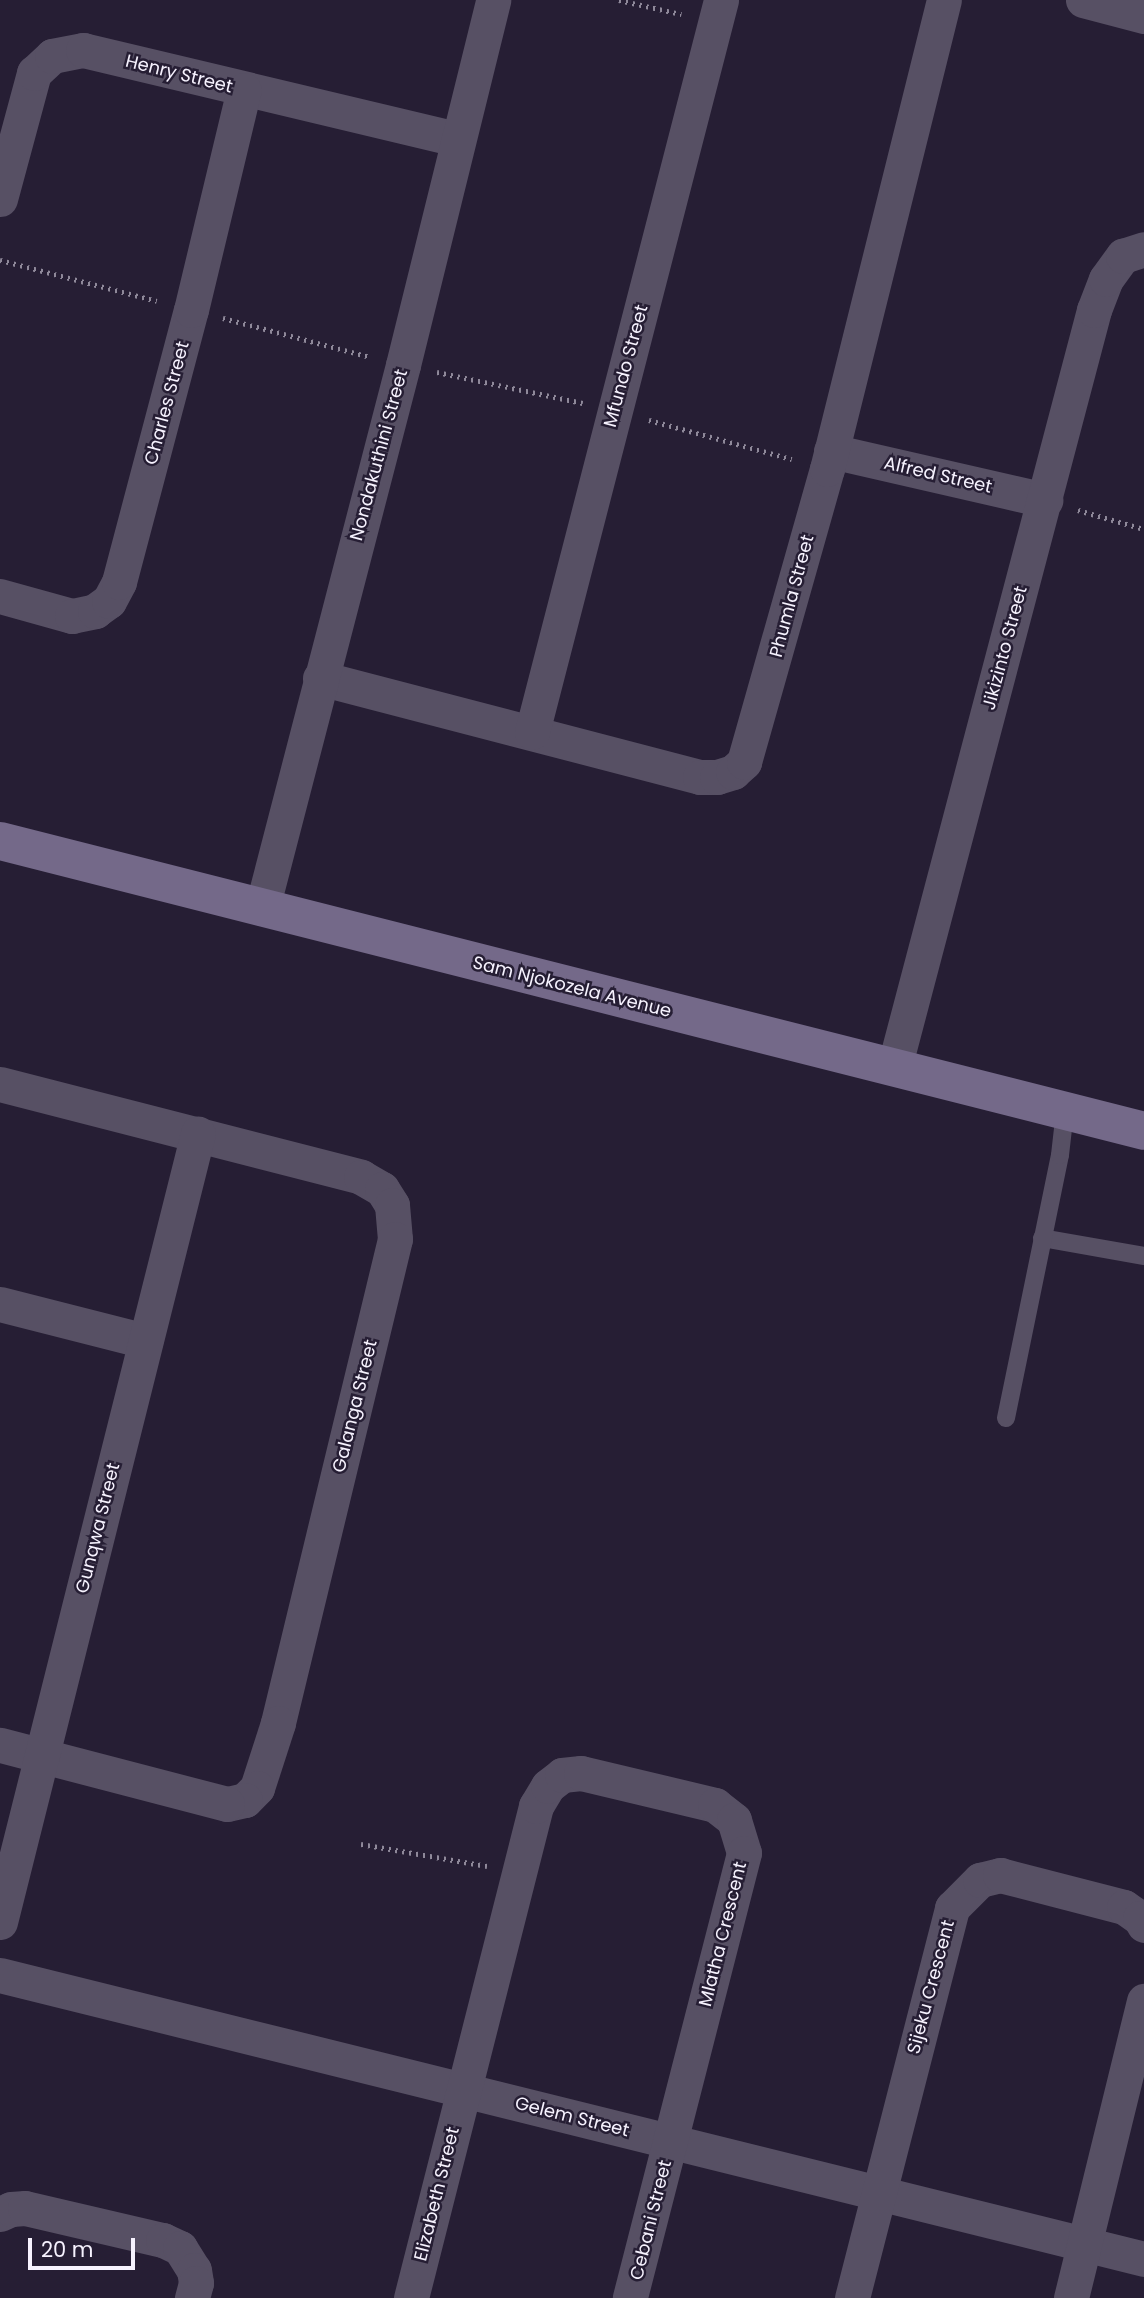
<!DOCTYPE html>
<html>
<head>
<meta charset="utf-8">
<style>
  body { margin:0 }
  #map { position:relative; width:1144px; height:2298px; overflow:hidden; background:#261e34; font-family:Poppins,sans-serif }
  div>[style] { position:absolute }
  .path>* { height:4.5px; margin-top:-2.25px; transform-origin:0; background:repeating-linear-gradient(90deg,#8f899a 0 2px,transparent 0 7px) }
  .lane>* { height:18px; margin:-9px; padding:0 9px; transform-origin:9px; border-radius:9px; background:#575064 }
  .street>* { height:35px; margin:-17.5px; padding:0 17.5px; transform-origin:17.5px; border-radius:17.5px; background:#575064 }
  .secondary>* { height:38px; margin:-19px; padding:0 19px; transform-origin:19px; border-radius:19px; background:#746989 }
  span { translate:-50% -50%; white-space:nowrap; text-align:center; line-height:1.15; -webkit-text-stroke:5px #261e34; paint-order:stroke }
  .street-label { font-size:18px; color:#f6f2fe }
  .scale { position:absolute; left:28px; top:2238px; width:107px; height:32px; box-sizing:border-box; border:4px solid #f6f2fe; border-top:0; padding-left:9px; font-size:21px; line-height:24px; white-space:nowrap; color:#f6f2fe; -webkit-text-stroke:5px #261e34; paint-order:stroke }
</style>
</head>
<body>
<div id="map">
  <div class="path">
    <div style="left:619px;top:0;width:64px;rotate:12.7deg"></div>
    <div style="left:0;top:260px;width:162px;rotate:14.6deg"></div>
    <div style="left:223px;top:318px;width:153px;rotate:14.8deg"></div>
    <div style="left:437px;top:372px;width:149px;rotate:12deg"></div>
    <div style="left:649px;top:420px;width:148px;rotate:15.3deg"></div>
    <div style="left:1078px;top:510px;width:69px;rotate:16.1deg"></div>
    <div style="left:361px;top:1844px;width:128px;rotate:9.9deg"></div>
  </div>
  <div class="lane">
    <div style="left:1042px;top:1238px;width:104px;rotate:10deg"></div>
    <div style="left:1006px;top:1418px;width:268px;rotate:-78.4deg"></div>
    <div style="left:1060px;top:1155px;width:44px;rotate:-83.5deg"></div>
  </div>
  <div class="street">
    <div style="left:1083px;top:0;width:63px;rotate:14.7deg"></div>
    <div style="left:0;top:199px;width:131px;rotate:-74.9deg"></div>
    <div style="left:34px;top:73px;width:25px;rotate:-43deg"></div>
    <div style="left:52px;top:56px;width:32px;rotate:-11deg"></div>
    <div style="left:83px;top:50px;width:385px;rotate:13.4deg"></div>
    <div style="left:831px;top:451px;width:220px;rotate:12.9deg"></div>
    <div style="left:0;top:596px;width:75px;rotate:15.5deg"></div>
    <div style="left:72px;top:616px;width:24px;rotate:-12deg"></div>
    <div style="left:95px;top:611px;width:17px;rotate:-36deg"></div>
    <div style="left:109px;top:601px;width:21px;rotate:-62deg"></div>
    <div style="left:119px;top:582px;width:281px;rotate:-75.2deg"></div>
    <div style="left:191px;top:310px;width:226px;rotate:-76.5deg"></div>
    <div style="left:320px;top:678px;width:393px;rotate:14.6deg"></div>
    <div style="left:700px;top:777px;width:17px"></div>
    <div style="left:717px;top:777px;width:17px;rotate:-17deg"></div>
    <div style="left:733px;top:772px;width:15px;rotate:-42deg"></div>
    <div style="left:744px;top:762px;width:305px;rotate:-74.2deg"></div>
    <div style="left:827px;top:469px;width:483px;rotate:-76deg"></div>
    <div style="left:532px;top:732px;width:756px;rotate:-75.52deg"></div>
    <div style="left:262px;top:908px;width:561px;rotate:-75.44deg"></div>
    <div style="left:403px;top:365px;width:376px;rotate:-76.1deg"></div>
    <div style="left:894px;top:1068px;width:784px;rotate:-75.22deg"></div>
    <div style="left:1094px;top:310px;width:33px;rotate:-69deg"></div>
    <div style="left:1106px;top:279px;width:29px;rotate:-54deg"></div>
    <div style="left:1123px;top:256px;width:22px;rotate:-18deg"></div>
    <div style="left:0;top:1084px;width:373px;rotate:14.4deg"></div>
    <div style="left:361px;top:1177px;width:24px;rotate:30deg"></div>
    <div style="left:382px;top:1189px;width:19px;rotate:58deg"></div>
    <div style="left:392px;top:1205px;width:34px;rotate:85deg"></div>
    <div style="left:395px;top:1239px;width:498px;rotate:103.6deg"></div>
    <div style="left:278px;top:1723px;width:68px;rotate:107.9deg"></div>
    <div style="left:257px;top:1788px;width:17px;rotate:135deg"></div>
    <div style="left:245px;top:1800px;width:18px;rotate:167deg"></div>
    <div style="left:227px;top:1804px;width:235px;rotate:-165.4deg"></div>
    <div style="left:0;top:1304px;width:150px;rotate:14.3deg"></div>
    <div style="left:0;top:1922px;width:813px;rotate:-75.91deg"></div>
    <div style="left:0;top:1975px;width:1179px;rotate:13.94deg"></div>
    <div style="left:0;top:2214px;width:12px;rotate:-24deg"></div>
    <div style="left:11px;top:2209px;width:14px;rotate:-4deg"></div>
    <div style="left:25px;top:2208px;width:142px;rotate:13.1deg"></div>
    <div style="left:163px;top:2240px;width:19px;rotate:25deg"></div>
    <div style="left:180px;top:2248px;width:26px;rotate:58deg"></div>
    <div style="left:194px;top:2270px;width:13px;rotate:81deg"></div>
    <div style="left:196px;top:2283px;width:16px;rotate:105deg"></div>
    <div style="left:411px;top:2298px;width:508px;rotate:-75.74deg"></div>
    <div style="left:536px;top:1806px;width:23px;rotate:-59deg"></div>
    <div style="left:548px;top:1786px;width:18px;rotate:-38deg"></div>
    <div style="left:562px;top:1775px;width:19px;rotate:-6deg"></div>
    <div style="left:581px;top:1773px;width:138px;rotate:13.4deg"></div>
    <div style="left:715px;top:1805px;width:24px;rotate:38deg"></div>
    <div style="left:734px;top:1820px;width:34px;rotate:73deg"></div>
    <div style="left:744px;top:1853px;width:459px;rotate:104.4deg"></div>
    <div style="left:852px;top:2298px;width:403px;rotate:-75.6deg"></div>
    <div style="left:952px;top:1908px;width:40px;rotate:-45deg"></div>
    <div style="left:980px;top:1880px;width:21px;rotate:-14deg"></div>
    <div style="left:1000px;top:1875px;width:128px;rotate:14.5deg"></div>
    <div style="left:1124px;top:1907px;width:19px;rotate:35deg"></div>
    <div style="left:1140px;top:1918px;width:8px;rotate:60deg"></div>
    <div style="left:1071px;top:2298px;width:306px;rotate:-76.2deg"></div>
  </div>
  <div class="secondary">
    <div style="left:0;top:841px;width:1180px;rotate:14.22deg"></div>
  </div>
  <div class="street-label">
    <span style="left:179px;top:74px;rotate:14deg">Henry Street</span>
    <span style="left:626px;top:366px;rotate:-75deg">Mfundo Street</span>
    <span style="left:167px;top:403px;rotate:-75deg">Charles Street</span>
    <span style="left:379px;top:455px;rotate:-75deg">Nondakuthini Street</span>
    <span style="left:938px;top:475px;rotate:13deg">Alfred Street</span>
    <span style="left:792px;top:596px;rotate:-75deg">Phumla Street</span>
    <span style="left:1005px;top:648px;rotate:-75deg">Jikizinto Street</span>
    <span style="left:572px;top:987px;rotate:14deg">Sam Njokozela Avenue</span>
    <span style="left:355px;top:1406px;rotate:-76deg">Galanga Street</span>
    <span style="left:98px;top:1528px;rotate:-76deg">Gunqwa Street</span>
    <span style="left:723px;top:1934px;rotate:-76deg">Mlatha Crescent</span>
    <span style="left:931px;top:1987px;rotate:-75deg">Sijeku Crescent</span>
    <span style="left:572px;top:2117px;rotate:14deg">Gelem Street</span>
    <span style="left:437px;top:2194px;rotate:-76deg">Elizabeth Street</span>
    <span style="left:651px;top:2220px;rotate:-76deg">Cebani Street</span>
  </div>
  <div class="scale">20 m</div>
</div>
</body>
</html>
